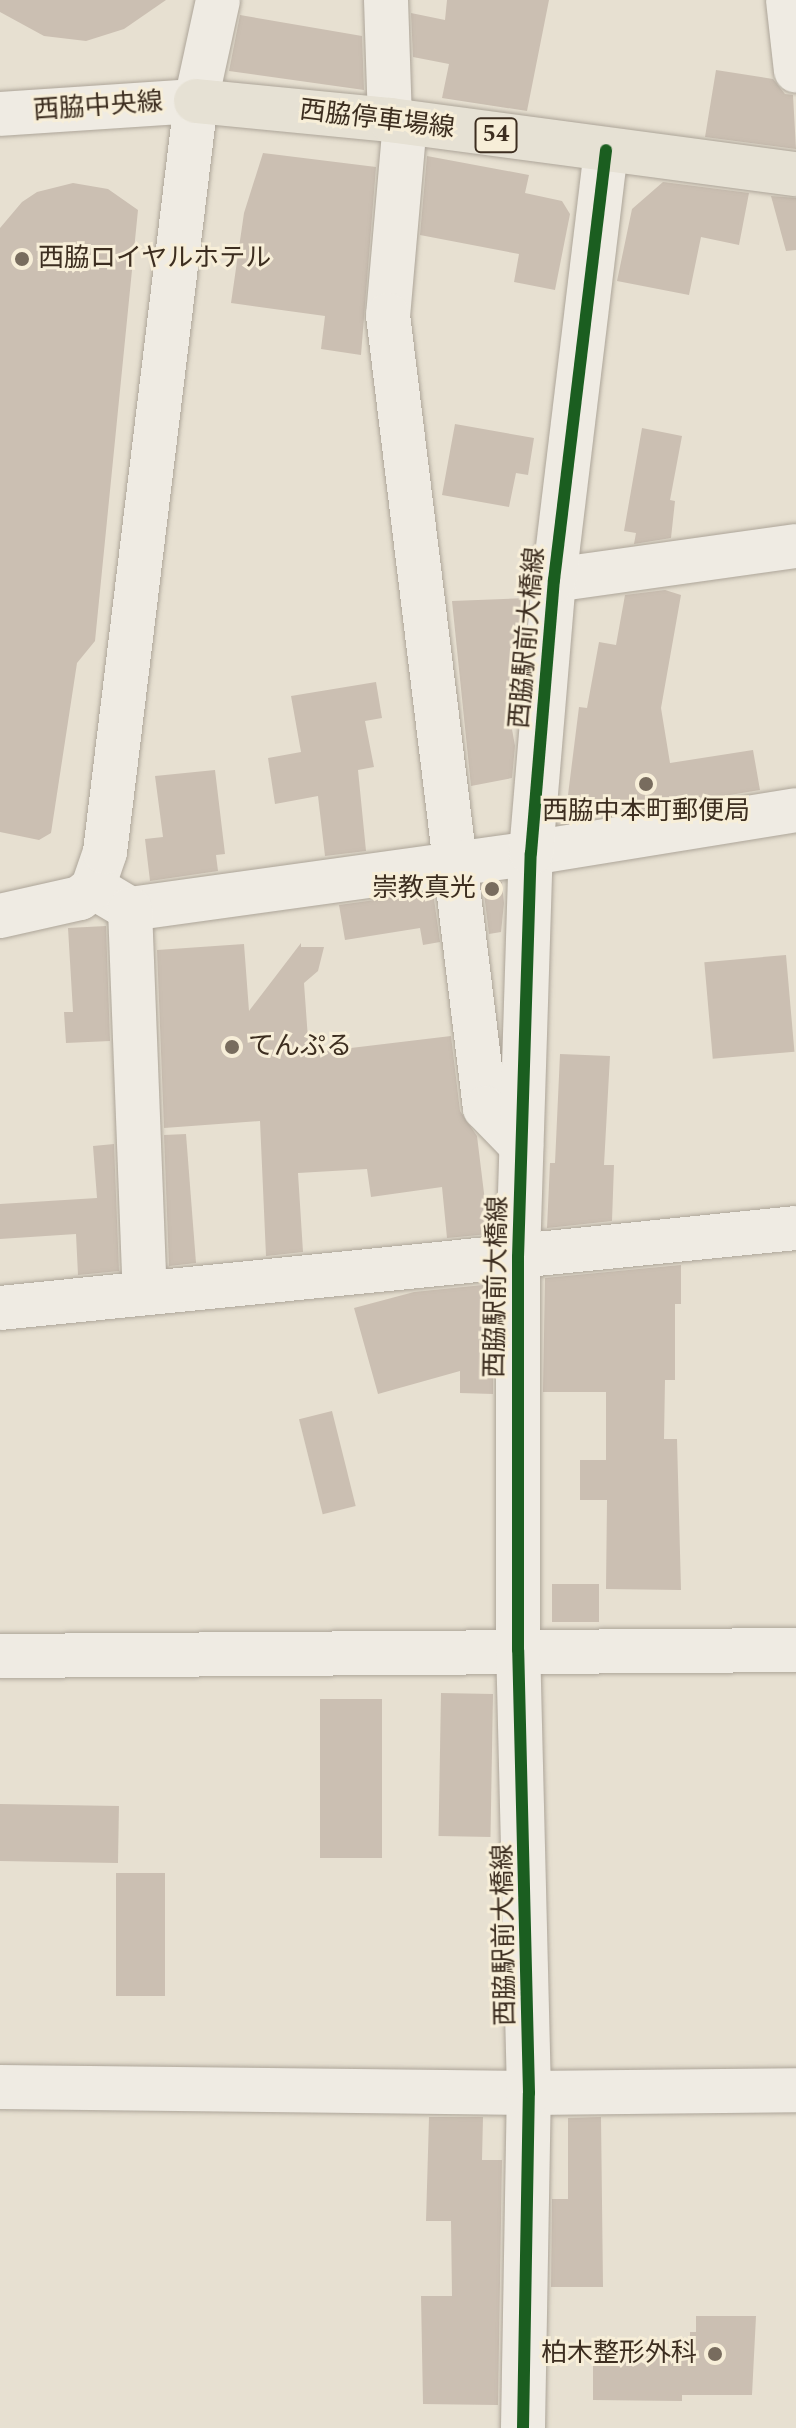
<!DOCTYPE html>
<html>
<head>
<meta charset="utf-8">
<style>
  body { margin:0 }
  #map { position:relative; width:796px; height:2428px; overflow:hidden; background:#e7e0d1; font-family:Spectral,"Noto Sans JP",serif }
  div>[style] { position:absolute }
  .building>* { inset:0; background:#cbbfb2; transform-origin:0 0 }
  .roads { filter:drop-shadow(0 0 2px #ada599) drop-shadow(0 0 2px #ada599) }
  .minor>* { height:44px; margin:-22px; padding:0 22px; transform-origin:22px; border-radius:22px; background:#efebe3 }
  .major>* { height:44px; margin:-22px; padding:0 22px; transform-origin:22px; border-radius:22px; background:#e6e1d4 }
  .cycleway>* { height:12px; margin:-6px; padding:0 6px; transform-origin:6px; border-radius:6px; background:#1b5e20 }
  .dots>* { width:22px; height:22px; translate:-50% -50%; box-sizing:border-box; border:4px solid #f7eed8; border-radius:50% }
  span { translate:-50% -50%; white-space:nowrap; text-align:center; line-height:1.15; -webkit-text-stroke:6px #f7eed8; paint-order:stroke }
  .shield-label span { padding:2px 6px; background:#f7eed8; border:2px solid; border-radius:6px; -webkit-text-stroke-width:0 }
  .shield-label { font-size:24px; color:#3d2e20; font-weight:700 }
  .street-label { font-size:26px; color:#3d2e20 }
  .poi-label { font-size:26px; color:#3d2e20 }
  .left { translate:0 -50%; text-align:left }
  .right { translate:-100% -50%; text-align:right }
</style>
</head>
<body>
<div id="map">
  <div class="building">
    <div style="clip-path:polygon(0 0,166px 0,124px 29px,86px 41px,44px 36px,0 12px)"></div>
    <div style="clip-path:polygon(447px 0,549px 0,527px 111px,442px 98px,449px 64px,413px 57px,411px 13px,445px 20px)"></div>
    <div style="clip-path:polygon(240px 15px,362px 36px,364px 90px,229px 71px)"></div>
    <div style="clip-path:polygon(716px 70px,773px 79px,785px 94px,793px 95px,796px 149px,705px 137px)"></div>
    <div style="clip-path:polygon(263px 153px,376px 167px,361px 355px,321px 349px,325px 316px,231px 303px,244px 213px)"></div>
    <div style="clip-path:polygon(427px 156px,529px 175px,525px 193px,562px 201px,570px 214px,555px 290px,514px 282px,519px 254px,420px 235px)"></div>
    <div style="clip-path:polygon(663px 182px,749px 193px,739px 245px,701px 237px,689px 295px,617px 281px,632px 209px)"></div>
    <div style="clip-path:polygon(73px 183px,108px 189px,138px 210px,95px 641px,77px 663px,51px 833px,39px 840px,0 832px,0 228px,22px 202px,37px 192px)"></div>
    <div style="clip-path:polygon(771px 196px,796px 198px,796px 250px,786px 251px)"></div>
    <div style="clip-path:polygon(455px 424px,534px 438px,528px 475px,516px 473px,509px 507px,442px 495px)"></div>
    <div style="clip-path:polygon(642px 428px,682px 436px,670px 500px,675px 501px,671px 538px,634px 544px,636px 533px,624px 531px)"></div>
    <div style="clip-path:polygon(665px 590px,681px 595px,661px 708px,670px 763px,753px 750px,760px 790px,627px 812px,626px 804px,568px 795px,579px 707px,587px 708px,599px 642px,616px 645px,625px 595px)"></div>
    <div style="clip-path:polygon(526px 598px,523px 647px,510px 648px,519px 698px,517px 717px,510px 718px,515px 746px,512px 778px,471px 786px,452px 601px)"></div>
    <div style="clip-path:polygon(376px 682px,382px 718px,365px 721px,374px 767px,358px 770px,366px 851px,325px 856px,318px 796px,275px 804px,268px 758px,301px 752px,291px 696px)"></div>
    <div style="clip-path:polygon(215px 770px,225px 854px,216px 855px,218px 871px,150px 881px,145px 839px,163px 837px,155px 776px)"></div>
    <div style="clip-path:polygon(502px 882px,504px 903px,501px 932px,489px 934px,483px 885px)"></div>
    <div style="clip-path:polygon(433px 892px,440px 942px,423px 945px,420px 928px,345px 940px,339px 905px)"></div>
    <div style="clip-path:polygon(106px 926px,110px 1041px,66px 1043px,64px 1012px,73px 1012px,68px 928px)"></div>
    <div style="clip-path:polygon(301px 943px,301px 947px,324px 947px,318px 971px,304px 983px,309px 1053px,451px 1036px,460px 1111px,477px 1136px,489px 1234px,447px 1238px,442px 1187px,371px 1197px,367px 1169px,298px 1173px,303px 1252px,266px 1256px,260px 1121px,164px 1128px,157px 950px,244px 944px,249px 1011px)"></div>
    <div style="left:786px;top:955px;width:97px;height:82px;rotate:85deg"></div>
    <div style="clip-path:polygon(560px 1054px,610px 1056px,604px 1165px,614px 1165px,612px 1221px,547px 1228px,550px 1163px,555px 1163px)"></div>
    <div style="clip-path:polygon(186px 1134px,196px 1263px,169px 1266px,164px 1135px)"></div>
    <div style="clip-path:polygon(114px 1144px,119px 1271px,78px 1275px,76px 1234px,0 1239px,0 1204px,97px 1198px,93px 1146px)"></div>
    <div style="clip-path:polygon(681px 1265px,681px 1304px,675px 1304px,675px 1380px,665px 1380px,664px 1439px,677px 1439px,681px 1590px,606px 1589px,607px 1500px,580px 1500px,580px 1460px,606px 1460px,606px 1392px,543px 1392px,545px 1278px)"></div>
    <div style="clip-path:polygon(493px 1284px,493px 1394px,460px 1393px,460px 1371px,378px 1394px,354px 1308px,414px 1292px)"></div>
    <div style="left:332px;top:1411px;width:98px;height:34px;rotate:76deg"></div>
    <div style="left:552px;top:1584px;width:47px;height:38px"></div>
    <div style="left:441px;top:1693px;width:52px;height:143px;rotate:1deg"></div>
    <div style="left:320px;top:1699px;width:62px;height:159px"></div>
    <div style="left:0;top:1804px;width:119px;height:57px;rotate:1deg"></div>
    <div style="left:116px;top:1873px;width:49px;height:123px"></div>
    <div style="clip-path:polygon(429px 2117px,483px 2117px,482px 2160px,502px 2160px,498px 2405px,423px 2404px,421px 2296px,452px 2296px,451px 2221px,426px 2221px)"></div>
    <div style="clip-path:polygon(601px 2117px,603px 2287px,551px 2287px,552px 2199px,568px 2199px,568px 2118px)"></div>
    <div style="clip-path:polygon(696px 2316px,756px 2316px,752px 2395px,682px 2395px,682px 2401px,593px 2400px,593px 2353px,690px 2354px,690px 2332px,696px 2332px)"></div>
  </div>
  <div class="roads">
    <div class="minor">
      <div style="left:386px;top:0;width:120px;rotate:88.1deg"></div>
      <div style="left:788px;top:0;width:71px;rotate:83.6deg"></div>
      <div style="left:0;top:114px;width:196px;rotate:-3.8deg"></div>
      <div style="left:405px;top:122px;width:194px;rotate:95deg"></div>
      <div style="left:388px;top:315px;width:799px;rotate:83.03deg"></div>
      <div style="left:485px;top:1108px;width:52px;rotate:45.8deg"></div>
      <div style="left:554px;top:580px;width:244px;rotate:-8deg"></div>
      <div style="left:93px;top:887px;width:43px;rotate:30.7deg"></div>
      <div style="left:130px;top:909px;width:405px;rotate:-7.9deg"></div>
      <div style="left:531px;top:853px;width:268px;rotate:-9.2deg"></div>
      <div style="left:130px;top:909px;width:382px;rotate:87.8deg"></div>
      <div style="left:0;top:916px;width:82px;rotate:-12.7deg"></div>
      <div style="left:80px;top:898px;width:17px;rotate:-40deg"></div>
      <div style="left:93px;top:887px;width:37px;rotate:-71deg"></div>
      <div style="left:105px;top:852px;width:756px;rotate:-83.09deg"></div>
      <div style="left:196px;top:101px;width:103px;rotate:-77.7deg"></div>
      <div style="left:0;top:1308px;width:800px;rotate:-5.74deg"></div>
      <div style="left:0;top:1656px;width:796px;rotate:-0.43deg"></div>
      <div style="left:0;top:2087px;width:529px;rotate:0.65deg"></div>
      <div style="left:529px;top:2093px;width:267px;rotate:-0.6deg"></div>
      <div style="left:523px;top:2428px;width:335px;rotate:-89deg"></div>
      <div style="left:529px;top:2093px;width:443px;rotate:-91.4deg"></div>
      <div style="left:518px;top:1650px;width:393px;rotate:-90deg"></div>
      <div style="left:518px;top:1257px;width:404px;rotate:-88.2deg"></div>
      <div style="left:531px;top:853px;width:274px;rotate:-85.2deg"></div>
      <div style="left:554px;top:580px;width:433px;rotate:-83.1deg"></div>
    </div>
    <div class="major">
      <div style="left:196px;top:101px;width:195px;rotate:5.6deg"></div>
      <div style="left:390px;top:120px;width:410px;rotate:7.6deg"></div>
    </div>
  </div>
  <div class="cycleway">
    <div style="left:523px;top:2428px;width:335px;rotate:-89deg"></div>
    <div style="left:529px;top:2093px;width:443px;rotate:-91.4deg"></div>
    <div style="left:518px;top:1650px;width:393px;rotate:-90deg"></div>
    <div style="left:518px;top:1257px;width:404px;rotate:-88.2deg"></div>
    <div style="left:531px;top:853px;width:274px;rotate:-85.2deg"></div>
    <div style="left:554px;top:580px;width:433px;rotate:-83.1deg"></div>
  </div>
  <div class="dots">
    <div style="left:22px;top:259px;background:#786c5e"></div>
    <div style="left:646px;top:784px;background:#786c5e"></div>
    <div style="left:492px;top:889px;background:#786c5e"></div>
    <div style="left:232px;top:1047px;background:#786c5e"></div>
    <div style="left:715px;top:2354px;background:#786c5e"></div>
  </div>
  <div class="shield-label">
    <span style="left:496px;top:135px">54</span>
  </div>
  <div class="street-label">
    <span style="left:98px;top:107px;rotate:-4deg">西脇中央線</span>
    <span style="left:377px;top:120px;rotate:7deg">西脇停車場線</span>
    <span style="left:528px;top:638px;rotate:-85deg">西脇駅前大橋線</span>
    <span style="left:497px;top:1287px;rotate:-89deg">西脇駅前大橋線</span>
    <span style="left:505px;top:1935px;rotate:-91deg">西脇駅前大橋線</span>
  </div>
  <div class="poi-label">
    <span class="left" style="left:38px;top:259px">西脇ロイヤルホテル</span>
    <span style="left:646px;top:812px">西脇中本町郵便局</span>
    <span class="right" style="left:476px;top:889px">崇教真光</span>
    <span class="left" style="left:248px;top:1047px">てんぷる</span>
    <span class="right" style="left:697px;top:2354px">柏木整形外科</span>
  </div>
</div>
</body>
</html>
